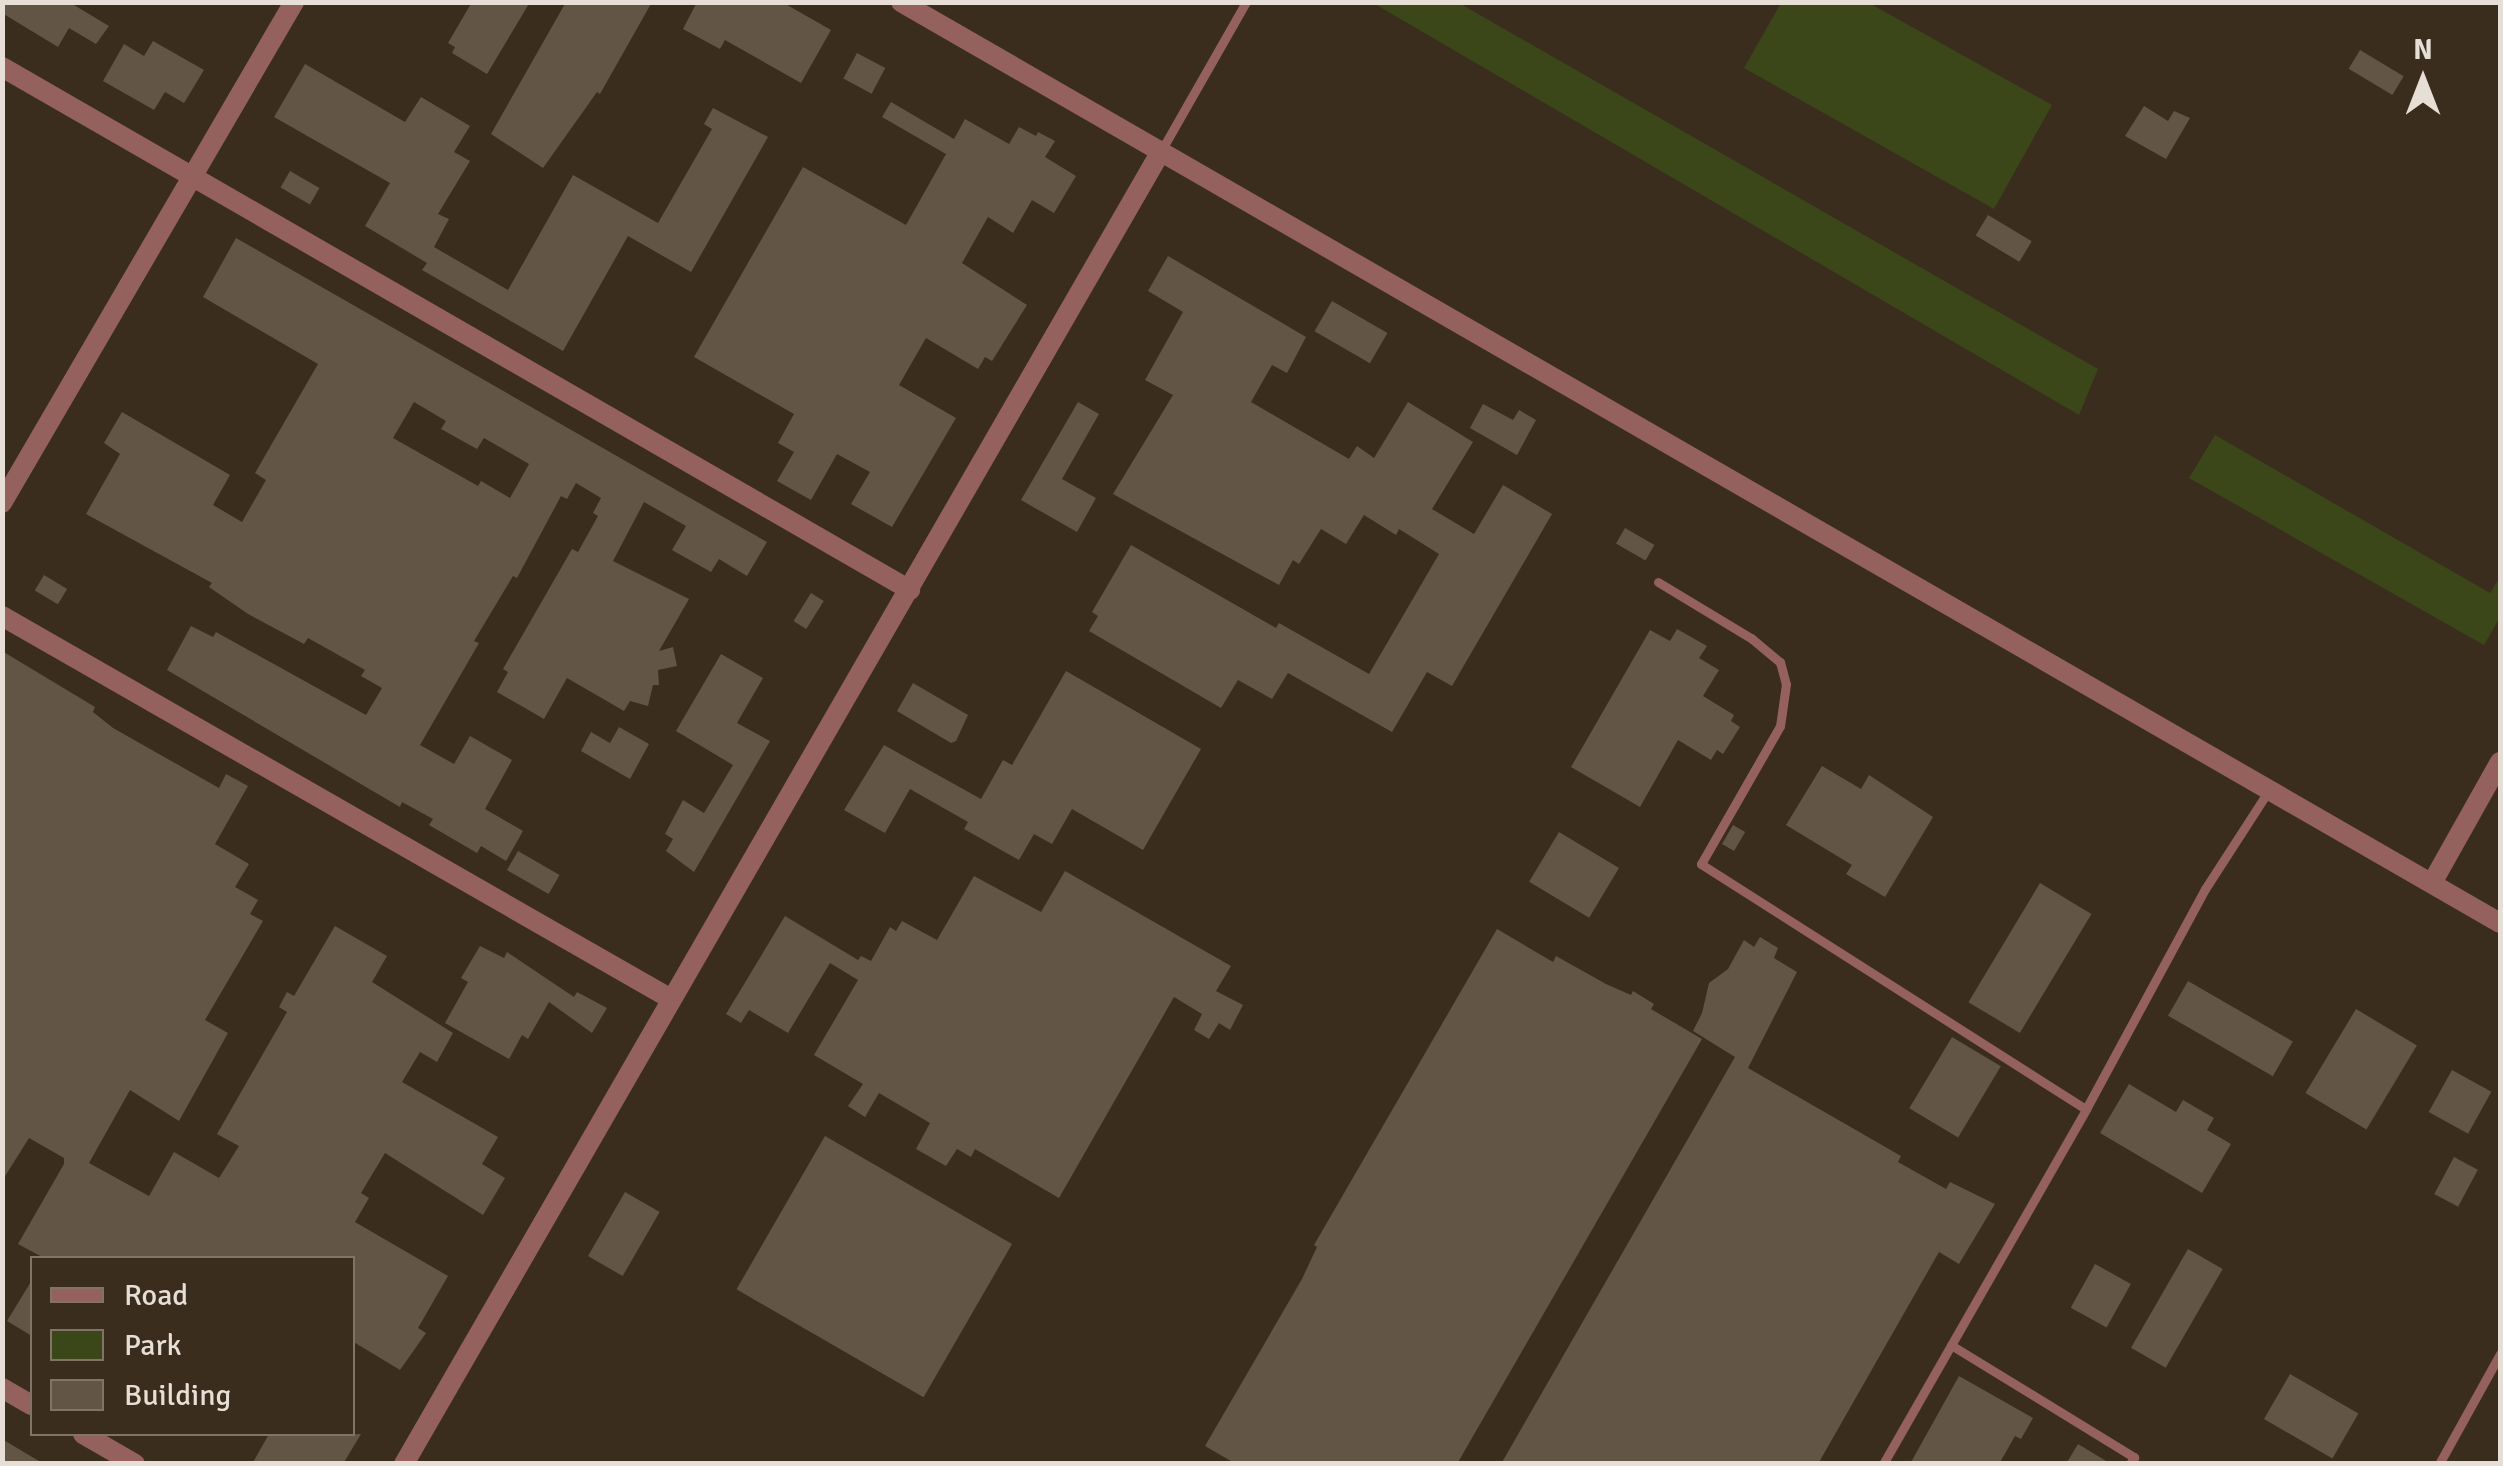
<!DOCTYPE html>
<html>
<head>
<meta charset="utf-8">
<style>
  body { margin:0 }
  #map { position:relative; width:2503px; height:1466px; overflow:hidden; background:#3a2d1e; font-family:Signika,sans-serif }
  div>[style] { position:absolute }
  .green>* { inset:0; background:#3b4719 }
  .building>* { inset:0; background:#635545; transform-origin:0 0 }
  .service>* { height:9px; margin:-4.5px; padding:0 4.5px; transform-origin:4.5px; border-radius:4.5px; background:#94615d }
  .tertiary>* { height:20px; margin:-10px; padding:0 10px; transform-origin:10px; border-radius:10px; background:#94615d }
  span { translate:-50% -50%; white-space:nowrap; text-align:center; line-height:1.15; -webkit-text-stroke:8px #3a2d1e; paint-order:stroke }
  .frame { position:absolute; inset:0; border:5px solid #e7ded5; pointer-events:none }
  .legend { position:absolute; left:30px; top:1256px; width:325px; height:180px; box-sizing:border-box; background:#3a2d1e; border:2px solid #7f7467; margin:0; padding:12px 18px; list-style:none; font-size:30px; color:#e7ded5 }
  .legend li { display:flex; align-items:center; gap:20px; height:50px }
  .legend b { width:50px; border:2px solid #7f7467 }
  .north { position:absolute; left:2373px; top:30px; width:100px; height:100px; -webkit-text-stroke:8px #3a2d1e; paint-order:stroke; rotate:0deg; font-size:28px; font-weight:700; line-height:40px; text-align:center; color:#e7ded5 }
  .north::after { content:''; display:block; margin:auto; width:35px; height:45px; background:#e7ded5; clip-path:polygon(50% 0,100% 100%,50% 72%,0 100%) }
</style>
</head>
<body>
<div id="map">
  <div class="green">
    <div style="clip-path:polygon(1373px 3px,1459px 3px,2098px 369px,2079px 415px)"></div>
    <div style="clip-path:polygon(1781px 3px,1869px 3px,2052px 105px,1994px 209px,1744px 68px)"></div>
    <div style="clip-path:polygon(2215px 435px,2490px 593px,2500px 577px,2500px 617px,2484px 645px,2189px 478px)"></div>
  </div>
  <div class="building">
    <div style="clip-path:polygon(2px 2px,69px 2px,109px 26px,96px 44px,69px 28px,58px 47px,2px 13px)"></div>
    <div style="clip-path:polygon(472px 2px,530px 2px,487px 74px,452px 53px,455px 47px,448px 43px)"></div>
    <div style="clip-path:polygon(566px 2px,652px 2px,600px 94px,597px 92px,543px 168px,491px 134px)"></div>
    <div style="clip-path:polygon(697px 2px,782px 2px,831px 30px,801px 83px,725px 40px,720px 49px,683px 29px)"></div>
    <div style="clip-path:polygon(153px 41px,204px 70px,184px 103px,165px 92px,154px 110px,103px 81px,124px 44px,144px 56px)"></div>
    <div style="left:2360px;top:50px;width:51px;height:22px;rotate:31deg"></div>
    <div style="left:857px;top:53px;width:32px;height:29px;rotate:28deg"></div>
    <div style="clip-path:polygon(305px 64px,405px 122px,421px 97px,470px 126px,454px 152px,470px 161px,438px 214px,449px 219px,434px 247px,508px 290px,573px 175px,658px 223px,712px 129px,704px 124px,713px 108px,768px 137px,691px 272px,628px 236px,563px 351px,422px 270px,427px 263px,365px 226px,390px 183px,274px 117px)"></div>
    <div style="clip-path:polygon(891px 102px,954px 139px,965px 119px,1009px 144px,1019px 127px,1036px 136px,1038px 132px,1055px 141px,1045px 157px,1076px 176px,1054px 213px,1032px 200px,1013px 233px,988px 217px,962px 263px,1027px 305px,992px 361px,985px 357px,978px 369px,926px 338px,899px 385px,956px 418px,892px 527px,851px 504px,870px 472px,837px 454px,811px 500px,777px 481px,794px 452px,778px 443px,794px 414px,694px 357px,803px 167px,906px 225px,946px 154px,882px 117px)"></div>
    <div style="clip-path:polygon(2144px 106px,2168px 121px,2174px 111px,2190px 118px,2166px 159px,2125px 136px)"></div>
    <div style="left:290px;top:171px;width:34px;height:19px;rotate:30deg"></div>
    <div style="left:1988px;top:215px;width:51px;height:24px;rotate:31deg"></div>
    <div style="clip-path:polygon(evenodd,236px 238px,767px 542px,747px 576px,719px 559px,711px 572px,672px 550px,686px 526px,644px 502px,613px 561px,689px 599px,659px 651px,673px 647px,677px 666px,658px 670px,659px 685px,653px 685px,648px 706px,630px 701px,624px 711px,567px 678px,544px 719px,497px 692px,508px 672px,503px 669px,572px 549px,578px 552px,598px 516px,593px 513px,601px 498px,576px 483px,567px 499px,561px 496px,517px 578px,513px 576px,474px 641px,479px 643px,420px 745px,454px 764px,470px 736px,512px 760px,485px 809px,523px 831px,506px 861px,481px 846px,477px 853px,429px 825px,433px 819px,402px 802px,400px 807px,167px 670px,191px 626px,213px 637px,216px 632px,366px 715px,382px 688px,361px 676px,365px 670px,308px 638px,304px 644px,248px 614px,209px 587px,212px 583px,86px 514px,120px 454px,104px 443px,122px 412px,230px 475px,213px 505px,242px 522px,266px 480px,255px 473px,318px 364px,203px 297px,236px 238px,414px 402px,446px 421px,441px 429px,477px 449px,484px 438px,529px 464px,510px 498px,481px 481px,478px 486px,393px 438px,414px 402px)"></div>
    <div style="clip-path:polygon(1168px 256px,1306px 337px,1287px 373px,1272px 365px,1251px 402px,1349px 459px,1357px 446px,1374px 458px,1408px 402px,1473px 442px,1432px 509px,1474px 534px,1503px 485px,1552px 514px,1452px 686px,1427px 672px,1392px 732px,1288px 673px,1272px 699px,1238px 680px,1221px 708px,1089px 631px,1098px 616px,1092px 612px,1131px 545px,1276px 628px,1279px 623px,1369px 674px,1439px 554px,1399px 529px,1396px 535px,1364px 515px,1346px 544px,1321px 529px,1299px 564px,1293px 560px,1279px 585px,1113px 494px,1173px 395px,1145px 380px,1183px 312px,1148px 291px)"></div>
    <div style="left:1332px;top:301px;width:64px;height:35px;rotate:30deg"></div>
    <div style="clip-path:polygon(1078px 402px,1099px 414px,1062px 479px,1096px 498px,1077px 532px,1021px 500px)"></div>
    <div style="clip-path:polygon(1483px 404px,1513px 420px,1519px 410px,1536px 420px,1517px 455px,1470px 428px)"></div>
    <div style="left:1625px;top:528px;width:34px;height:18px;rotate:30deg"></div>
    <div style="left:44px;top:575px;width:27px;height:18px;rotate:31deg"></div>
    <div style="left:811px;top:593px;width:15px;height:33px;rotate:32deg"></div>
    <div style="clip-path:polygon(1677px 629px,1707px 646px,1699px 658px,1719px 670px,1703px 696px,1734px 715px,1731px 721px,1740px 727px,1723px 754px,1717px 750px,1711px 760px,1678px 740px,1640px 807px,1571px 767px,1650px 630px,1670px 641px)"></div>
    <div style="clip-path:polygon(2px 651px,95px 707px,93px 712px,113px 728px,219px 788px,226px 774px,248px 786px,215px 844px,249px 864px,235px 887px,258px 900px,250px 914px,263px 921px,205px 1020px,228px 1033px,179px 1121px,130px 1090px,89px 1163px,149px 1196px,174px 1152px,219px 1178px,239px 1146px,217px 1134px,287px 1012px,279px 1007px,287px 992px,294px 996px,335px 926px,387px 956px,372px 982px,453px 1033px,437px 1062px,420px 1052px,402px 1082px,498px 1137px,482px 1164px,505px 1178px,483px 1215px,385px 1153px,361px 1193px,369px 1198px,355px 1222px,448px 1276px,418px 1328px,426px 1333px,400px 1370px,352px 1341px,352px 1258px,44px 1258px,18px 1244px,64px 1164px,64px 1158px,29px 1138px,2px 1181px)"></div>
    <div style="clip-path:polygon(721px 654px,763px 678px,737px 723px,770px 741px,694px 872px,666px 851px,673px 839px,665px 834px,683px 800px,704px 813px,733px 765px,676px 731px)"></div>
    <div style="clip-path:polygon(1066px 671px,1201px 749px,1143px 850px,1072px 809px,1052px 844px,1034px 834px,1019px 860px,964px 829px,968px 822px,910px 789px,885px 833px,844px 810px,884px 745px,981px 799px,1003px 760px,1012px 765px)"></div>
    <div style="clip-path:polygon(913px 683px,968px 715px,956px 741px,951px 743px,897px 711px)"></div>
    <div style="clip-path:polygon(619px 727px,649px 744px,630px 779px,581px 751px,591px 732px,610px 743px)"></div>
    <div style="clip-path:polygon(1822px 766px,1861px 789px,1869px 775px,1933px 817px,1885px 897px,1846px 874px,1852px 865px,1786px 825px)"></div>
    <div style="left:1733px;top:825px;width:14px;height:22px;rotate:30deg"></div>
    <div style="left:1559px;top:832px;width:70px;height:58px;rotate:31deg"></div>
    <div style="left:518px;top:851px;width:48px;height:22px;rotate:30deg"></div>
    <div style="clip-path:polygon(1065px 871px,1231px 966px,1216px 991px,1243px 1005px,1230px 1030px,1219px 1023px,1209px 1039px,1194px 1030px,1202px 1014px,1174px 997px,1059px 1198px,975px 1149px,971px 1157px,957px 1149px,946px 1166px,916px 1149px,930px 1123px,879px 1093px,865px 1117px,848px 1106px,863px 1084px,814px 1055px,858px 980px,830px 963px,788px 1033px,749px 1010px,741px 1023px,726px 1014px,785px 916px,858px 960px,861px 956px,871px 961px,890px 927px,896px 931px,902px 921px,937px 940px,974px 876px,1041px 912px)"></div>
    <div style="left:2040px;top:883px;width:60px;height:139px;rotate:31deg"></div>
    <div style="clip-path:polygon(1497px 929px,1553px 962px,1556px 956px,1606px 984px,1631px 995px,1633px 991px,1654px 1004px,1651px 1009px,1702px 1039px,1457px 1464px,1236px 1464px,1205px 1446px,1302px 1279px,1317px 1247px,1314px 1245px)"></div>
    <div style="clip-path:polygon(1760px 937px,1778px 948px,1774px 958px,1797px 972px,1748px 1068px,1901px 1156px,1898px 1162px,1946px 1189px,1950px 1182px,1995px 1204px,1959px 1264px,1939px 1252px,1818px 1464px,1501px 1464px,1735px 1057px,1693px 1031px,1702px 1013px,1709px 983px,1728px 969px,1744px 940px,1754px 947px)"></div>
    <div style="clip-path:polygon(480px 946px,504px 958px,507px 952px,574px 997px,577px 992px,607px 1008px,592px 1033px,549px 1002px,528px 1039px,522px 1035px,509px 1059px,445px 1023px,468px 982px,461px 978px)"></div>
    <div style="left:2188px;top:981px;width:121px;height:40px;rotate:30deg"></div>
    <div style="left:2356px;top:1009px;width:71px;height:98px;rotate:31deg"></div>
    <div style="left:1952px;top:1037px;width:57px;height:83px;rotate:31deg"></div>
    <div style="left:2452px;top:1070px;width:45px;height:48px;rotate:29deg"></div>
    <div style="clip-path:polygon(2129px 1084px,2176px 1112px,2183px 1100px,2214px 1118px,2207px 1130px,2231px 1144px,2202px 1193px,2100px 1133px)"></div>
    <div style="left:825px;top:1136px;width:216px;height:177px;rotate:30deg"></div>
    <div style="left:2454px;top:1157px;width:27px;height:42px;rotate:28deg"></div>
    <div style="left:625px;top:1192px;width:40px;height:74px;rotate:30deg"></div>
    <div style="left:2188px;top:1249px;width:40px;height:114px;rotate:30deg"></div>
    <div style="left:2095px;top:1264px;width:41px;height:50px;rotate:29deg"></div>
    <div style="clip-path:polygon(32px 1280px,32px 1336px,7px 1321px)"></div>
    <div style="left:2290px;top:1374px;width:79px;height:52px;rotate:30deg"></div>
    <div style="clip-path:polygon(1959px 1376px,2033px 1418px,2021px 1439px,2015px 1436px,1999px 1464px,1910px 1464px)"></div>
    <div style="clip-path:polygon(269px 1434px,361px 1434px,343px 1464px,252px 1464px)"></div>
    <div style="clip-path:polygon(2px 1439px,44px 1464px,2px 1464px)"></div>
    <div style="clip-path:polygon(2078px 1444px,2111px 1464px,2066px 1464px)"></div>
  </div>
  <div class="service">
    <div style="left:1161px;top:151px;width:172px;rotate:-60.3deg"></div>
    <div style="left:1658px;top:582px;width:109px;rotate:31.1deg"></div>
    <div style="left:1751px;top:638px;width:38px;rotate:40deg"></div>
    <div style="left:1780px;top:662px;width:23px;rotate:75deg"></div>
    <div style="left:1786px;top:684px;width:42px;rotate:98.1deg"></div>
    <div style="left:1780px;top:726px;width:159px;rotate:119.8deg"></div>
    <div style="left:1701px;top:864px;width:456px;rotate:32.5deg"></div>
    <div style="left:1951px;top:1345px;width:215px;rotate:31.5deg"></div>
    <div style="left:2134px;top:1457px;width:8px;rotate:120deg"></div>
    <div style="left:1883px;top:1464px;width:409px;rotate:-60.2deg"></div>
    <div style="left:2086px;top:1109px;width:250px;rotate:-61.6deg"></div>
    <div style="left:2205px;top:889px;width:118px;rotate:-57.1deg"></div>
    <div style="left:2439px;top:1464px;width:126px;rotate:-61deg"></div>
  </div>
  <div class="tertiary">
    <div style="left:901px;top:2px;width:1845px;rotate:29.94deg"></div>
    <div style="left:2px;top:67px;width:1048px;rotate:29.94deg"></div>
    <div style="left:2px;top:503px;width:580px;rotate:-59.76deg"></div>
    <div style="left:2px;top:616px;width:771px;rotate:29.79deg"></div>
    <div style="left:2432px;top:883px;width:139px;rotate:-60.7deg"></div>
    <div style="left:2px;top:1388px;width:34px;rotate:30deg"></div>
    <div style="left:83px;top:1434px;width:60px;rotate:30deg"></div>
    <div style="left:404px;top:1464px;width:1516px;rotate:-60.03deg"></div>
  </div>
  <div class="frame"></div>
  <ul class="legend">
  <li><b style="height:12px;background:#94615d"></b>Road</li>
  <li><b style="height:28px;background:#3b4719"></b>Park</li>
  <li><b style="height:28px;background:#635545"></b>Building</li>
  </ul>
  <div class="north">N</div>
</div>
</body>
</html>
